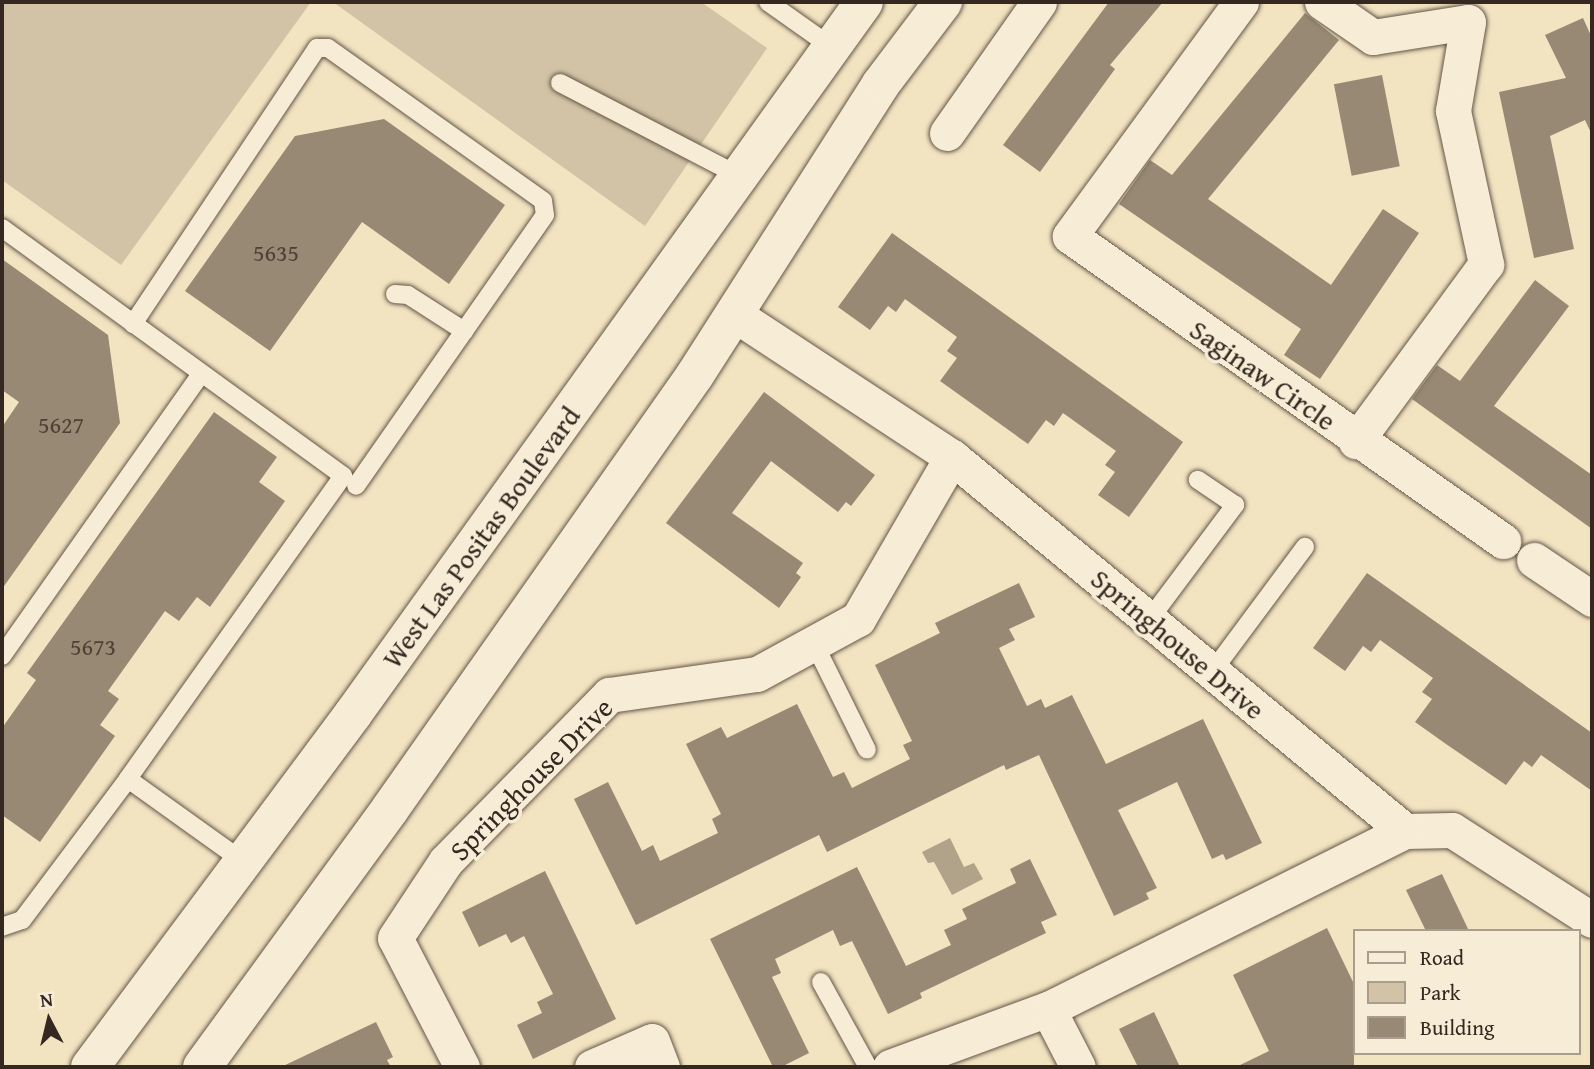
<!DOCTYPE html>
<html>
<head>
<meta charset="utf-8">
<style>
  body { margin:0 }
  #map { position:relative; width:1594px; height:1069px; overflow:hidden; background:#f2e3c1; font-family:"Gentium Book Plus",serif }
  div>[style] { position:absolute }
  .green>* { inset:0; background:#d2c3a6 }
  .water>* { inset:0; background:#b1a38a }
  .building>* { inset:0; background:#978974; transform-origin:0 0 }
  .roads { filter:drop-shadow(0 0 2px #645748) drop-shadow(0 0 2px #645748) }
  .service>* { height:18px; margin:-9px; padding:0 9px; transform-origin:9px; border-radius:9px; background:#f7edd7 }
  .minor>* { height:35px; margin:-17.5px; padding:0 17.5px; transform-origin:17.5px; border-radius:17.5px; background:#f7edd7 }
  .secondary>* { height:38px; margin:-19px; padding:0 19px; transform-origin:19px; border-radius:19px; background:#f7edd7 }
  span { translate:-50% -50%; white-space:nowrap; text-align:center; line-height:1.15; -webkit-text-stroke:7px #f7edd7; paint-order:stroke }
  .number-label { font-size:24px; color:#4d4035 }
  .number-label span { -webkit-text-stroke-width:0 }
  .street-label { font-size:28px; color:#342820 }
  .frame { position:absolute; inset:0; border:4px solid #342820; pointer-events:none }
  .legend { position:absolute; left:1353px; top:929px; width:228px; height:126px; box-sizing:border-box; background:#f7edd7; border:2px solid #a99e8e; margin:0; padding:9px 12px; list-style:none; font-size:21px; color:#342820 }
  .legend li { display:flex; align-items:center; gap:14px; height:35px }
  .legend b { width:35px; border:2px solid #a99e8e }
  .north { position:absolute; left:14px; top:985px; width:70px; height:70px; -webkit-text-stroke:5px #f7edd7; paint-order:stroke; rotate:353deg; font-size:19px; font-weight:700; line-height:28px; text-align:center; color:#342820 }
  .north::after { content:''; display:block; margin:auto; width:24px; height:32px; background:#342820; clip-path:polygon(50% 0,100% 100%,50% 72%,0 100%) }
</style>
</head>
<body>
<div id="map">
  <div class="green">
    <div style="clip-path:polygon(2px 2px,311px 2px,121px 265px,2px 180px)"></div>
    <div style="clip-path:polygon(333px 2px,701px 2px,767px 48px,645px 226px)"></div>
  </div>
  <div class="water">
    <div style="clip-path:polygon(950px 838px,964px 867px,974px 863px,983px 879px,952px 895px,934px 862px,928px 863px,922px 852px)"></div>
  </div>
  <div class="building">
    <div style="clip-path:polygon(1109px 2px,1163px 2px,1110px 65px,1115px 69px,1040px 172px,1003px 145px)"></div>
    <div style="clip-path:polygon(1305px 13px,1339px 40px,1208px 199px,1331px 285px,1383px 209px,1419px 233px,1320px 379px,1284px 355px,1301px 329px,1119px 204px,1150px 160px,1172px 175px)"></div>
    <div style="clip-path:polygon(1583px 18px,1592px 38px,1592px 135px,1585px 120px,1550px 136px,1574px 249px,1534px 258px,1499px 92px,1566px 78px,1545px 35px)"></div>
    <div style="left:1382px;top:75px;width:93px;height:49px;rotate:79deg"></div>
    <div style="clip-path:polygon(384px 119px,505px 205px,449px 284px,362px 222px,270px 351px,185px 291px,295px 136px)"></div>
    <div style="clip-path:polygon(892px 233px,1183px 442px,1129px 517px,1098px 495px,1115px 472px,1105px 465px,1116px 451px,1063px 413px,1054px 426px,1046px 420px,1028px 444px,940px 381px,957px 358px,947px 351px,957px 337px,905px 299px,896px 312px,888px 306px,870px 330px,838px 307px)"></div>
    <div style="clip-path:polygon(2px 259px,108px 335px,120px 423px,2px 589px,2px 427px,19px 402px,2px 390px)"></div>
    <div style="clip-path:polygon(1535px 280px,1569px 306px,1494px 406px,1592px 475px,1592px 529px,1412px 399px,1437px 365px,1460px 381px)"></div>
    <div style="clip-path:polygon(764px 392px,875px 475px,851px 506px,846px 502px,838px 512px,771px 461px,732px 513px,803px 563px,796px 573px,801px 577px,779px 608px,666px 523px)"></div>
    <div style="clip-path:polygon(214px 412px,277px 457px,259px 482px,285px 501px,210px 607px,197px 597px,179px 621px,165px 611px,108px 691px,119px 699px,100px 725px,115px 736px,40px 842px,2px 815px,2px 728px,36px 680px,27px 673px)"></div>
    <div style="clip-path:polygon(1367px 573px,1592px 733px,1592px 791px,1541px 755px,1532px 767px,1524px 761px,1506px 785px,1446px 744px,1415px 722px,1432px 699px,1422px 692px,1433px 678px,1380px 640px,1371px 652px,1363px 646px,1345px 671px,1313px 648px)"></div>
    <div style="clip-path:polygon(1019px 583px,1035px 617px,1009px 629px,1015px 640px,999px 648px,1027px 706px,1041px 699px,1045px 708px,1072px 695px,1106px 764px,1203px 719px,1262px 843px,1226px 860px,1223px 854px,1212px 859px,1177px 782px,1118px 810px,1157px 888px,1146px 893px,1149px 899px,1114px 916px,1039px 755px,1006px 770px,1004px 765px,827px 852px,819px 835px,636px 925px,574px 799px,608px 782px,642px 851px,653px 845px,660px 861px,718px 833px,712px 819px,721px 814px,686px 744px,721px 727px,727px 738px,797px 704px,833px 777px,844px 772px,852px 788px,910px 759px,903px 745px,912px 741px,875px 665px,940px 633px,935px 623px)"></div>
    <div style="clip-path:polygon(1030px 859px,1057px 915px,1041px 922px,1046px 933px,920px 993px,922px 998px,888px 1014px,852px 941px,840px 946px,833px 930px,775px 959px,781px 973px,772px 977px,809px 1053px,781px 1067px,773px 1067px,710px 939px,857px 867px,906px 966px,951px 945px,944px 930px,967px 919px,962px 909px,1016px 883px,1010px 869px)"></div>
    <div style="clip-path:polygon(545px 871px,616px 1019px,533px 1059px,517px 1025px,542px 1013px,537px 1002px,553px 994px,524px 936px,511px 943px,506px 934px,479px 947px,462px 912px)"></div>
    <div style="clip-path:polygon(1442px 874px,1469px 931px,1426px 931px,1406px 890px)"></div>
    <div style="clip-path:polygon(1327px 928px,1354px 984px,1354px 1067px,1236px 1067px,1269px 1051px,1233px 975px)"></div>
    <div style="clip-path:polygon(1154px 1012px,1180px 1067px,1138px 1067px,1119px 1029px)"></div>
    <div style="clip-path:polygon(376px 1022px,393px 1057px,387px 1060px,391px 1067px,281px 1067px)"></div>
  </div>
  <div class="roads">
    <div class="service">
      <div style="left:768px;top:2px;width:80px;rotate:35.3deg"></div>
      <div style="left:560px;top:83px;width:204px;rotate:27.4deg"></div>
      <div style="left:2px;top:228px;width:422px;rotate:36deg"></div>
      <div style="left:343px;top:476px;width:372px;rotate:125.4deg"></div>
      <div style="left:128px;top:779px;width:176px;rotate:126.9deg"></div>
      <div style="left:22px;top:920px;width:21px;rotate:161deg"></div>
      <div style="left:395px;top:294px;width:13px;rotate:4deg"></div>
      <div style="left:408px;top:295px;width:67px;rotate:32.7deg"></div>
      <div style="left:133px;top:324px;width:332px;rotate:-56.3deg"></div>
      <div style="left:317px;top:48px;width:11px"></div>
      <div style="left:328px;top:48px;width:264px;rotate:35.4deg"></div>
      <div style="left:543px;top:201px;width:14px;rotate:82deg"></div>
      <div style="left:545px;top:215px;width:330px;rotate:124.9deg"></div>
      <div style="left:1149px;top:620px;width:144px;rotate:-53.2deg"></div>
      <div style="left:1235px;top:505px;width:45px;rotate:-146deg"></div>
      <div style="left:814px;top:643px;width:119px;rotate:63.6deg"></div>
      <div style="left:2px;top:656px;width:345px;rotate:-54.8deg"></div>
      <div style="left:1212px;top:672px;width:156px;rotate:-53.4deg"></div>
      <div style="left:128px;top:779px;width:143px;rotate:35.6deg"></div>
      <div style="left:821px;top:982px;width:97px;rotate:61.1deg"></div>
    </div>
    <div class="minor">
      <div style="left:1241px;top:2px;width:290px;rotate:126.2deg"></div>
      <div style="left:1070px;top:236px;width:530px;rotate:35.16deg"></div>
      <div style="left:1322px;top:2px;width:62px;rotate:34.5deg"></div>
      <div style="left:1373px;top:37px;width:96px;rotate:-9deg"></div>
      <div style="left:1468px;top:22px;width:90px;rotate:99.6deg"></div>
      <div style="left:1453px;top:111px;width:157px;rotate:77.8deg"></div>
      <div style="left:1486px;top:264px;width:220px;rotate:126.3deg"></div>
      <div style="left:947px;top:133px;width:160px;rotate:-54.9deg"></div>
      <div style="left:734px;top:314px;width:261px;rotate:33.3deg"></div>
      <div style="left:952px;top:457px;width:587px;rotate:39.54deg"></div>
      <div style="left:1405px;top:831px;width:47px;rotate:-1.2deg"></div>
      <div style="left:1452px;top:830px;width:166px;rotate:32.7deg"></div>
      <div style="left:1534px;top:560px;width:70px;rotate:33.9deg"></div>
      <div style="left:1048px;top:1009px;width:65px;rotate:62.7deg"></div>
      <div style="left:462px;top:1067px;width:145px;rotate:-117.4deg"></div>
      <div style="left:395px;top:938px;width:92px;rotate:-56.5deg"></div>
      <div style="left:446px;top:861px;width:233px;rotate:-45.5deg"></div>
      <div style="left:609px;top:695px;width:149px;rotate:-8.1deg"></div>
      <div style="left:757px;top:674px;width:115px;rotate:-28.6deg"></div>
      <div style="left:858px;top:619px;width:187px;rotate:-59.9deg"></div>
      <div style="left:592px;top:1067px;width:65px;rotate:-23.4deg"></div>
      <div style="left:652px;top:1041px;width:28px;rotate:69deg"></div>
      <div style="left:890px;top:1067px;width:168px;rotate:-20.2deg"></div>
      <div style="left:1048px;top:1009px;width:399px;rotate:-26.5deg"></div>
    </div>
    <div class="secondary">
      <div style="left:90px;top:1067px;width:440px;rotate:-53.3deg"></div>
      <div style="left:353px;top:714px;width:876px;rotate:-54.33deg"></div>
      <div style="left:202px;top:1067px;width:319px;rotate:-53.9deg"></div>
      <div style="left:390px;top:809px;width:530px;rotate:-54.9deg"></div>
      <div style="left:695px;top:375px;width:345px;rotate:-57.4deg"></div>
      <div style="left:881px;top:84px;width:103px;rotate:-52.9deg"></div>
    </div>
  </div>
  <div class="number-label">
    <span style="left:276px;top:253px">5635</span>
    <span style="left:61px;top:425px">5627</span>
    <span style="left:93px;top:647px">5673</span>
  </div>
  <div class="street-label">
    <span style="left:1263px;top:375px;rotate:35deg">Saginaw Circle</span>
    <span style="left:481px;top:537px;rotate:-54deg">West Las Positas Boulevard</span>
    <span style="left:1178px;top:644px;rotate:40deg">Springhouse Drive</span>
    <span style="left:531px;top:779px;rotate:-45deg">Springhouse Drive</span>
  </div>
  <div class="frame"></div>
  <ul class="legend">
  <li><b style="height:9px;background:#f7edd7"></b>Road</li>
  <li><b style="height:19px;background:#d2c3a6"></b>Park</li>
  <li><b style="height:19px;background:#978974"></b>Building</li>
  </ul>
  <div class="north">N</div>
</div>
</body>
</html>
